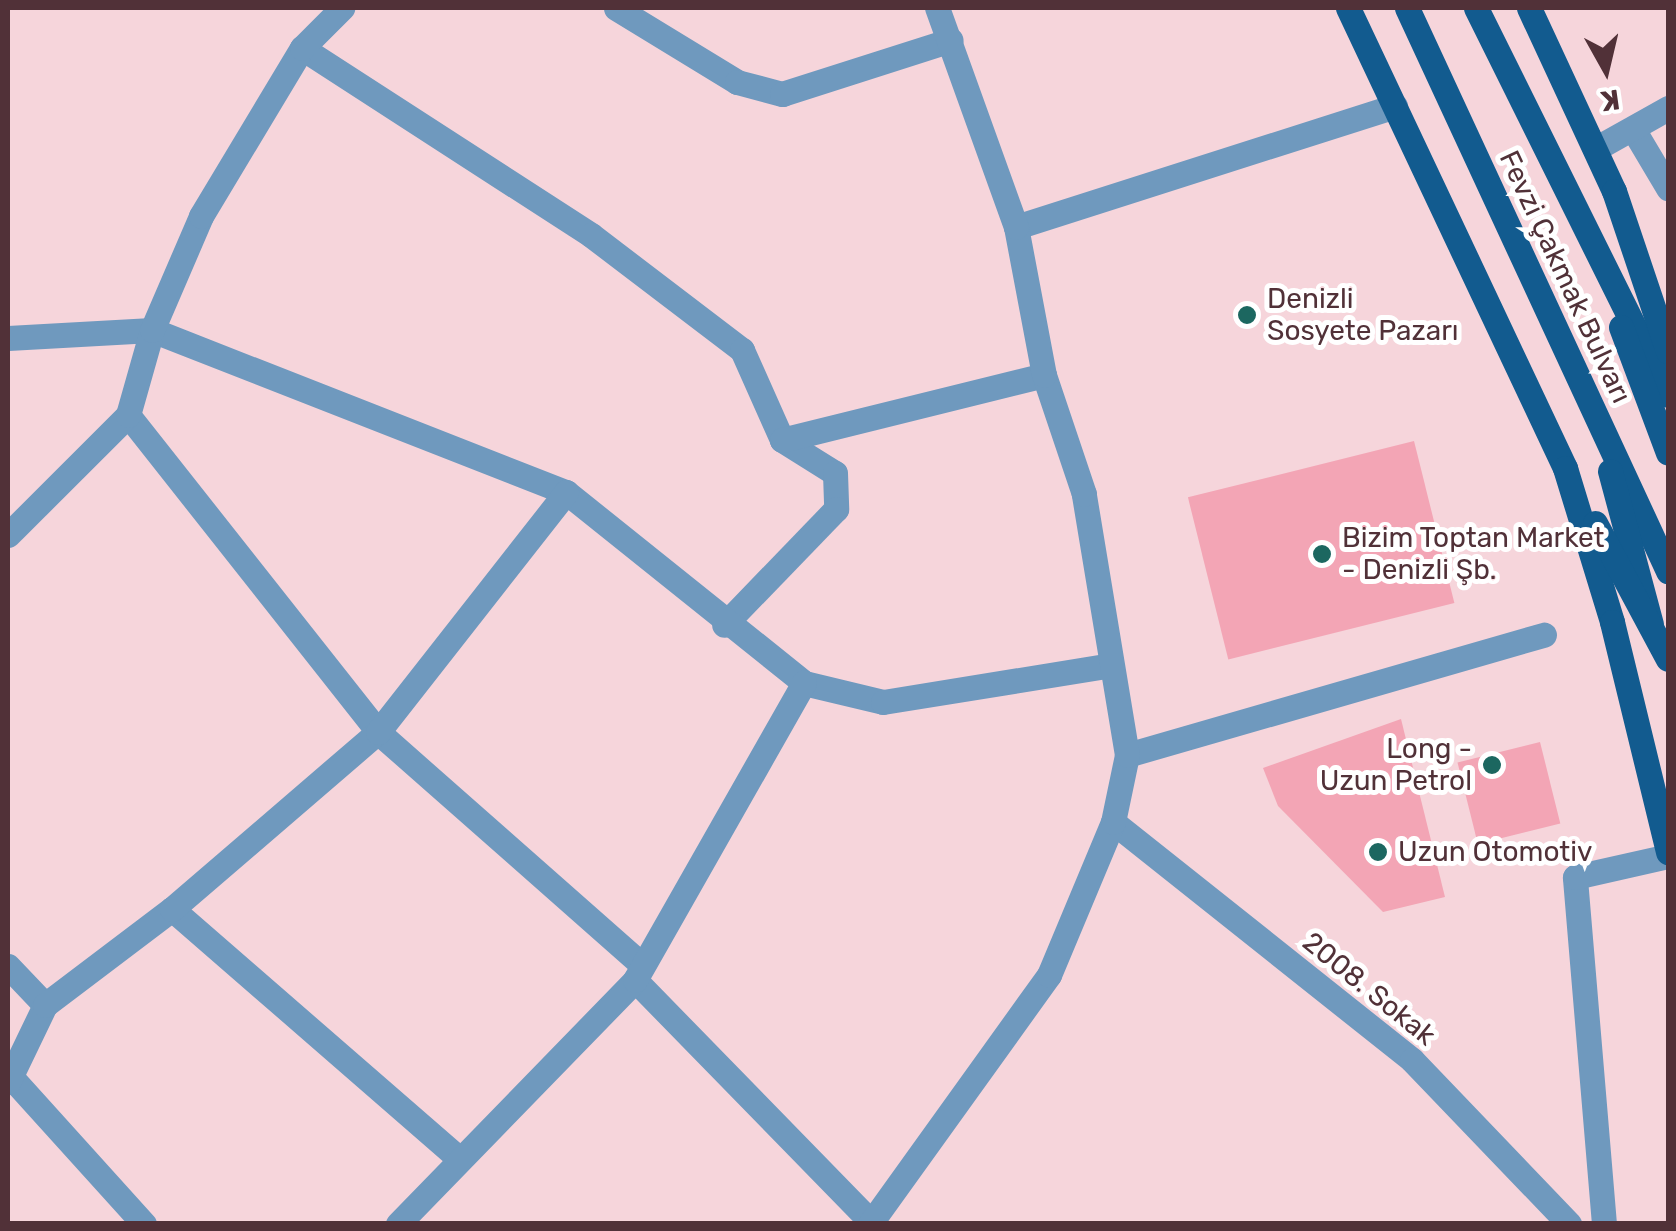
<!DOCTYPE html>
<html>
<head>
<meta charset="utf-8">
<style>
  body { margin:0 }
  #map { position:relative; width:1676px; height:1231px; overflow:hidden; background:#f6d5db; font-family:Rubik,sans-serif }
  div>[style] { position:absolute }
  .building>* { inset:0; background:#f3a5b5; transform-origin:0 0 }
  .minor>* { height:25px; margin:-12.5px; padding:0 12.5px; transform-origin:12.5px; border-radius:12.5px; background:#6f99be }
  .major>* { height:25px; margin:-12.5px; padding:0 12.5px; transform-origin:12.5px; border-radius:12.5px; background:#125b8f }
  .dots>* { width:28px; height:28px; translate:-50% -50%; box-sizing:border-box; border:5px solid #fff; border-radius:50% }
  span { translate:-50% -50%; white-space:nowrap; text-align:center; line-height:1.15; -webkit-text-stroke:10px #fff; paint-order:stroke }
  .street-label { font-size:28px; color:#513138 }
  .poi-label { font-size:28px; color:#513138 }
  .left { translate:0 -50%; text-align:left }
  .right { translate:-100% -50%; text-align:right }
  .frame { position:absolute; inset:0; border:10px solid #513138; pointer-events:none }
  .north { position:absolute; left:1556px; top:20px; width:100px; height:100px; -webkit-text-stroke:8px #fff; paint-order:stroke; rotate:172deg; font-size:28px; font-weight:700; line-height:40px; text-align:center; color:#513138 }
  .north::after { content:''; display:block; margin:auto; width:35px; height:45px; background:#513138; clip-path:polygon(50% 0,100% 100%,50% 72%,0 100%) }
</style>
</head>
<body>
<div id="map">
  <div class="building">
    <div style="left:1414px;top:441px;width:167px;height:233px;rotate:76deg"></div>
    <div style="clip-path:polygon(1401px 719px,1445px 897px,1383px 912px,1278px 806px,1263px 768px)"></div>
    <div style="left:1540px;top:742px;width:84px;height:85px;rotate:76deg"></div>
  </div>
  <div class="minor">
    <div style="left:616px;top:8px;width:142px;rotate:31.4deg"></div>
    <div style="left:737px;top:82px;width:47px;rotate:14.9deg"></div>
    <div style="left:782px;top:94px;width:177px;rotate:-17.7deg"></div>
    <div style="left:302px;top:48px;width:344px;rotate:32.9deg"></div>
    <div style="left:591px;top:235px;width:190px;rotate:37.3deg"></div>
    <div style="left:742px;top:350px;width:98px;rotate:66deg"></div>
    <div style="left:782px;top:440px;width:62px;rotate:31.9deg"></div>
    <div style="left:835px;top:473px;width:36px;rotate:88deg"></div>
    <div style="left:836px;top:509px;width:161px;rotate:134deg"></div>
    <div style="left:1633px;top:129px;width:69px;rotate:59.3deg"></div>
    <div style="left:1595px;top:149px;width:84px;rotate:-29.3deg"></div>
    <div style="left:1016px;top:227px;width:398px;rotate:-17.7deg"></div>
    <div style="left:8px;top:338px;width:144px;rotate:-3.2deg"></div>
    <div style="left:152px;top:330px;width:445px;rotate:21.4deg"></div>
    <div style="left:566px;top:492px;width:305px;rotate:38.7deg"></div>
    <div style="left:804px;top:683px;width:81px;rotate:13.5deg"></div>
    <div style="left:883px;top:702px;width:231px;rotate:-9.2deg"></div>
    <div style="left:128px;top:415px;width:404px;rotate:51.7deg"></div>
    <div style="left:378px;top:732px;width:352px;rotate:41.4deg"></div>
    <div style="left:782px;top:440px;width:270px;rotate:-13.9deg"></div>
    <div style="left:8px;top:535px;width:170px;rotate:-45deg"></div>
    <div style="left:128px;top:415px;width:88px;rotate:-74.2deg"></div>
    <div style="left:152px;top:330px;width:124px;rotate:-66.7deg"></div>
    <div style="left:201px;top:216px;width:196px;rotate:-59deg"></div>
    <div style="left:302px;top:48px;width:57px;rotate:-45deg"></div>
    <div style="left:1127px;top:755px;width:434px;rotate:-16.1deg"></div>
    <div style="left:1113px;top:822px;width:382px;rotate:38.5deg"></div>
    <div style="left:1412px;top:1060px;width:227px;rotate:46.2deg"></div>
    <div style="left:172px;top:909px;width:381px;rotate:41deg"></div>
    <div style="left:8px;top:966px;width:54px;rotate:46.5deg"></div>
    <div style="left:635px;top:980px;width:338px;rotate:45.7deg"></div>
    <div style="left:12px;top:1078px;width:197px;rotate:47.9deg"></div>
    <div style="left:8px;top:1082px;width:85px;rotate:-64.3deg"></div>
    <div style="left:45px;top:1005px;width:159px;rotate:-37.1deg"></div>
    <div style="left:172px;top:909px;width:272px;rotate:-40.7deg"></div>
    <div style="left:378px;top:732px;width:305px;rotate:-51.9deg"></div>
    <div style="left:398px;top:1224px;width:340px;rotate:-45.8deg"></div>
    <div style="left:635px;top:980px;width:342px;rotate:-60.4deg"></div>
    <div style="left:870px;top:1224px;width:307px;rotate:-54.3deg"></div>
    <div style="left:1049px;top:975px;width:166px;rotate:-67.3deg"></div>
    <div style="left:1113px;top:822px;width:68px;rotate:-78.2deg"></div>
    <div style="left:1127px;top:755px;width:265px;rotate:-99.4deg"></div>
    <div style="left:1084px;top:494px;width:126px;rotate:-108.6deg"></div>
    <div style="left:1044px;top:375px;width:151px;rotate:-100.7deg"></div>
    <div style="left:1016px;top:227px;width:233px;rotate:-109.8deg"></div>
    <div style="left:1604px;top:1224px;width:348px;rotate:-94.8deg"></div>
    <div style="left:1575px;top:877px;width:95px;rotate:-12.7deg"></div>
  </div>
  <div class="major">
    <div style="left:1348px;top:8px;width:509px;rotate:64.74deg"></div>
    <div style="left:1565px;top:468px;width:161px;rotate:73deg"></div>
    <div style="left:1612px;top:622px;width:237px;rotate:76.3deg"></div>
    <div style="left:1407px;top:8px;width:621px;rotate:65.13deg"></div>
    <div style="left:1476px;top:8px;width:432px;rotate:63.6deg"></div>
    <div style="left:1529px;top:8px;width:202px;rotate:65.1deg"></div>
    <div style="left:1614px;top:191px;width:169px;rotate:71.4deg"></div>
    <div style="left:1621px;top:327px;width:134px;rotate:69.5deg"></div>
    <div style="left:1610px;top:471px;width:158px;rotate:75deg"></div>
    <div style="left:1595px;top:523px;width:154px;rotate:61.8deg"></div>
  </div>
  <div class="dots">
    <div style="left:1247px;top:315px;background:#1c6760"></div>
    <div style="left:1322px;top:554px;background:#1c6760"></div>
    <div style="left:1492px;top:765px;background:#1c6760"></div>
    <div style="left:1378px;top:852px;background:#1c6760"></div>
  </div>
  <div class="street-label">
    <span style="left:1565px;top:277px;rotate:65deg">Fevzi Çakmak Bulvarı</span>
    <span style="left:1369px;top:989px;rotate:39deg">2008. Sokak</span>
  </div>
  <div class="poi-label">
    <span class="left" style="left:1267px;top:315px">Denizli<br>Sosyete Pazarı</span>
    <span class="left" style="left:1342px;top:554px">Bizim Toptan Market<br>- Denizli Şb.</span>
    <span class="right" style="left:1472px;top:765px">Long -<br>Uzun Petrol</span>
    <span class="left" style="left:1398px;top:852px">Uzun Otomotiv</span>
  </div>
  <div class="frame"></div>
  <div class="north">K</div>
</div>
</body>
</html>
